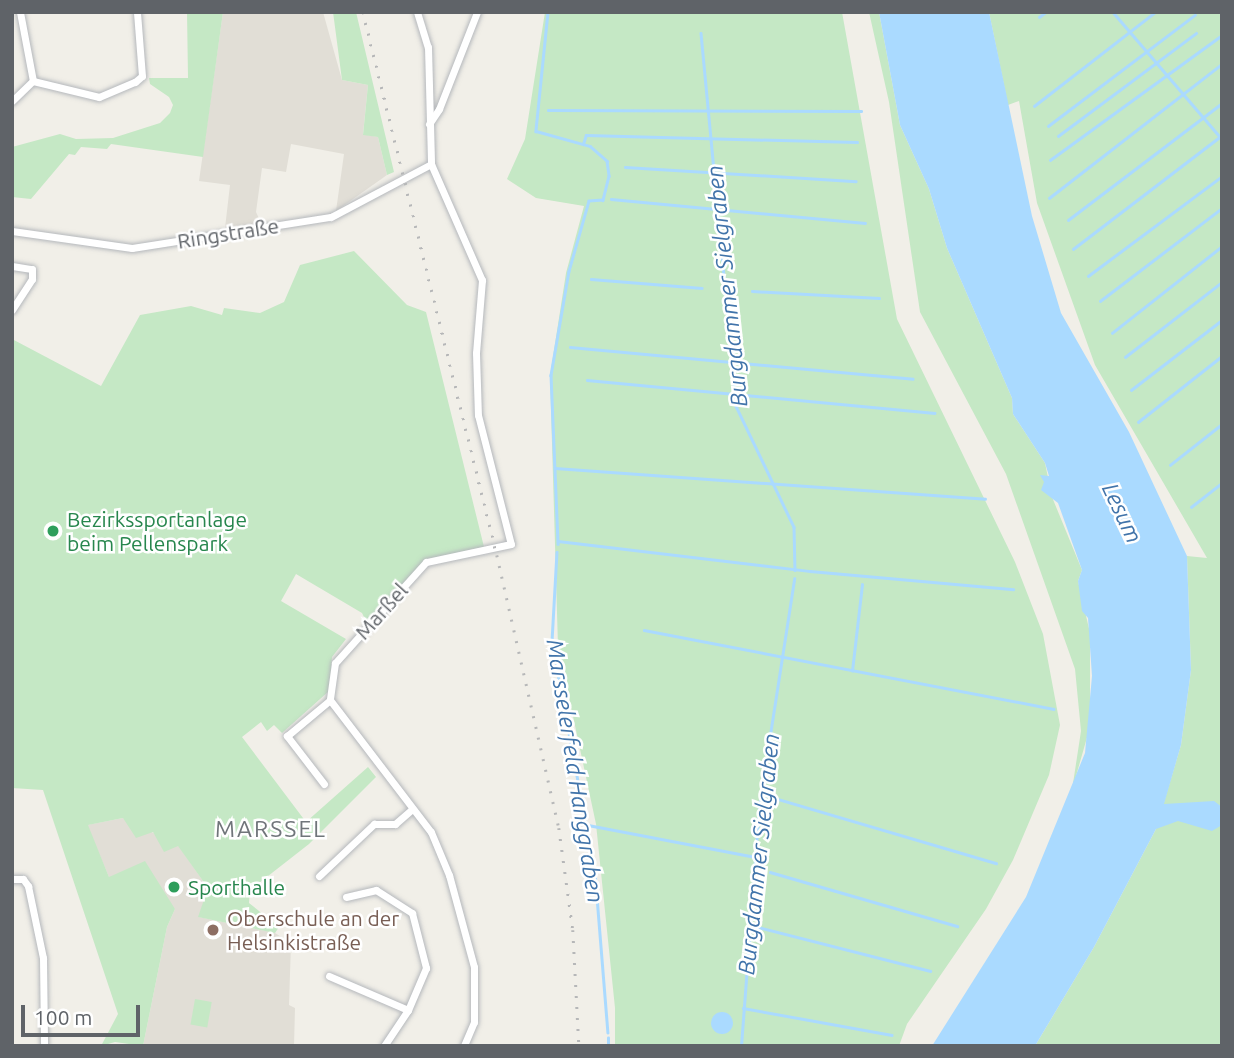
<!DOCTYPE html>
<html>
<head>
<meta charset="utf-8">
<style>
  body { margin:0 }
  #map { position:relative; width:1234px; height:1058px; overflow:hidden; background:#f1efe8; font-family:Ubuntu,sans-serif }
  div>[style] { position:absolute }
  .education>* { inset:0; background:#e1ded6 }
  .green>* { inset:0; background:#c5e8c5; transform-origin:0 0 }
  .water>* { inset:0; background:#aadaff }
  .round { border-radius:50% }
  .stream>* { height:2.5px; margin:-1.25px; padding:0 1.25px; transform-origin:1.25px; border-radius:1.25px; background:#aadaff }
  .roads { filter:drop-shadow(0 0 2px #b5b8bc) drop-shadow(0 0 2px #b5b8bc) }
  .street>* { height:7px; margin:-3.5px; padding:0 3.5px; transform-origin:3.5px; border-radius:3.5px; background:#fff }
  .rail>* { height:2.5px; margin-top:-1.25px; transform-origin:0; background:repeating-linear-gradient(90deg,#b6b7b8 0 2px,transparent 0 11px) }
  .dots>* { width:19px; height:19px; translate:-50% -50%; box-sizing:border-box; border:4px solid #fff; border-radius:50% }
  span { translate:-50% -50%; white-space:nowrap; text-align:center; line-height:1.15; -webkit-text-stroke:5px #fff; paint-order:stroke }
  .street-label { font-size:21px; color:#5f6368 }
  .leisure-label { font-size:21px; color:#27864d }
  .left { translate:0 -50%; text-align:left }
  .education-label { font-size:21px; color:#785e54 }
  .water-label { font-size:23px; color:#4174aa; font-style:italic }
  .neighbourhood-label { font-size:23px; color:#70757a; letter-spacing:2px }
  .frame { position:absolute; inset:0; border:14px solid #5f6368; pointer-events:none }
  .scale { position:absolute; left:21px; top:1005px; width:119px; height:32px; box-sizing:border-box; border:4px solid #5f6368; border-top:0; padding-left:9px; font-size:21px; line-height:24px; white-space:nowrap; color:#5f6368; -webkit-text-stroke:5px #fff; paint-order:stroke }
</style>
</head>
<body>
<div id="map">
  <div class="education">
    <div style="clip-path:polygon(223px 12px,323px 12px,342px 80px,368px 85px,363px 134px,378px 137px,387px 175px,336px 211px,344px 154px,291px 144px,286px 172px,262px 168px,256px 212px,261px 223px,225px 228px,230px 185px,199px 181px)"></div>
    <div style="clip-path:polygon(123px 818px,178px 845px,208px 888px,199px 917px,275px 933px,291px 943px,289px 1005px,295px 1008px,294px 1046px,143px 1046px,167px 927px,175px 909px,109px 877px,87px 825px)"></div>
  </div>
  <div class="green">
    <div style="clip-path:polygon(187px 12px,223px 12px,203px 157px,111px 144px,107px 149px,81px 147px,75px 155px,69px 154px,31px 199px,12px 197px,12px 147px,60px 134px,76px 139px,113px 138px,160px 123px,170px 113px,173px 105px,169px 97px,150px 84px,149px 78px,188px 78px)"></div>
    <div style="clip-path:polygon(333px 12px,356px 12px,394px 172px,387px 175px,378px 137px,363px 135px,368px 85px,342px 80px)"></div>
    <div style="clip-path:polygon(545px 12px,842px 12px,897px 319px,1015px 562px,1043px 634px,1060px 725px,1049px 775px,1013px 860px,986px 909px,907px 1024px,899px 1046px,615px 1046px,615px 1008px,596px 824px,558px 646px,550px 376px,566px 273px,584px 206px,536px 198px,507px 179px,525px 139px)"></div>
    <div style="clip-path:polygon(869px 12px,879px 12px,900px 125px,929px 189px,947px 248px,1012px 398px,1013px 414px,1045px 463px,1052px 497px,1082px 570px,1078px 581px,1090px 633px,1090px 727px,1072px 790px,1081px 731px,1075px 669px,1006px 474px,920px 312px,889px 102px)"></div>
    <div style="clip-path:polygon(989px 12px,1222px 12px,1222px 1046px,1035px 1046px,1094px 947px,1156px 829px,1181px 745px,1191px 670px,1187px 556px,1207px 558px,1095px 365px,1037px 203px,1019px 101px,1008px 105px)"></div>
    <div style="clip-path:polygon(354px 251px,407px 305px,426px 312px,484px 547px,425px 560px,367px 623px,362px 613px,296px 574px,281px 601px,346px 639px,332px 657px,329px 691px,282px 733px,274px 725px,267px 731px,261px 722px,242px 737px,306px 822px,368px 767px,376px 777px,309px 844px,250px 890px,249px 903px,279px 927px,275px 933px,198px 917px,208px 888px,178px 846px,164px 852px,153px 832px,136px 838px,123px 818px,88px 825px,109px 877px,145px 861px,175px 909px,167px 927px,143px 1046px,115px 1042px,101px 1046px,118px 1014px,43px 790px,12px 788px,12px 339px,101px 386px,140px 315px,191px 306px,222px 315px,224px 308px,260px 313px,284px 302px,300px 265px)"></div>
    <div style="left:195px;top:999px;width:17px;height:26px;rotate:10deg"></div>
  </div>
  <div class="water">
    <div style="clip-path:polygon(879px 12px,989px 12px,1032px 216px,1061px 313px,1129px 432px,1187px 556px,1191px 670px,1181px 745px,1164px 804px,1214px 801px,1222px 807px,1222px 825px,1212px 831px,1178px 821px,1156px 829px,1094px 947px,1035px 1046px,932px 1046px,1026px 897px,1085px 753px,1092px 676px,1088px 618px,1082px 611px,1078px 581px,1082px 570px,1058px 503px,1041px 490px,1044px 482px,1040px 475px,1049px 476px,1045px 463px,1013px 414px,1012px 398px,947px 248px,929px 189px,900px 125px)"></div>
    <div class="round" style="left:711px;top:1012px;width:22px;height:22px"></div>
  </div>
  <div class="stream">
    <div style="left:548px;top:12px;width:120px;rotate:95.8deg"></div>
    <div style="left:536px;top:131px;width:56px;rotate:15.5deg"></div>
    <div style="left:590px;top:146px;width:23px;rotate:41deg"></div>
    <div style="left:607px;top:161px;width:15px;rotate:82deg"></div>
    <div style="left:609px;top:176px;width:25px;rotate:104deg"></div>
    <div style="left:603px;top:200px;width:14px;rotate:176deg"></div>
    <div style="left:589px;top:201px;width:73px;rotate:105.9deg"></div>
    <div style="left:569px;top:271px;width:106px;rotate:99.8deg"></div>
    <div style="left:551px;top:375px;width:169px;rotate:87.6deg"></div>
    <div style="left:1113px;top:12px;width:167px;rotate:49.4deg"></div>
    <div style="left:1039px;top:17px;width:9px;rotate:-36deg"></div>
    <div style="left:701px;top:33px;width:375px;rotate:84.6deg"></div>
    <div style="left:736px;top:406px;width:134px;rotate:64.4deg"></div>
    <div style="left:794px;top:527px;width:43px;rotate:88.7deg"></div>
    <div style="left:1034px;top:106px;width:153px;rotate:-37.8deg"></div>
    <div style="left:548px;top:110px;width:313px;rotate:0.2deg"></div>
    <div style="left:1048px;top:126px;width:184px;rotate:-37.1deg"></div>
    <div style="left:1058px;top:136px;width:172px;rotate:-36.7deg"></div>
    <div style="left:583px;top:144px;width:9px;rotate:-72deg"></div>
    <div style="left:586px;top:135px;width:271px;rotate:1.5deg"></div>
    <div style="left:1050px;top:160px;width:213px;rotate:-36deg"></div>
    <div style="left:625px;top:167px;width:231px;rotate:3.5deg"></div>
    <div style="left:1049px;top:198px;width:219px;rotate:-37.8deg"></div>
    <div style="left:611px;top:199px;width:255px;rotate:5.4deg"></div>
    <div style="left:1068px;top:220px;width:193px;rotate:-37.2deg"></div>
    <div style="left:1073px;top:249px;width:188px;rotate:-37.4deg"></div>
    <div style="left:1088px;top:276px;width:167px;rotate:-36.7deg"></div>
    <div style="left:591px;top:279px;width:111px;rotate:4.6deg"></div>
    <div style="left:752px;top:291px;width:127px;rotate:3.2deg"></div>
    <div style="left:1100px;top:301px;width:153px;rotate:-37.3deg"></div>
    <div style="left:1112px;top:333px;width:140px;rotate:-38.3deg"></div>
    <div style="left:570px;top:347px;width:344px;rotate:5.3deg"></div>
    <div style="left:1125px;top:357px;width:123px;rotate:-37.7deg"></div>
    <div style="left:587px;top:380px;width:349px;rotate:5.4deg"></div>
    <div style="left:1131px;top:390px;width:115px;rotate:-37.6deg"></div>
    <div style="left:1138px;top:422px;width:107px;rotate:-38.2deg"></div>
    <div style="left:1170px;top:465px;width:66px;rotate:-38.3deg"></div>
    <div style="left:555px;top:468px;width:431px;rotate:4.1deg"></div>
    <div style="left:1191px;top:507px;width:39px;rotate:-38deg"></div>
    <div style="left:558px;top:541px;width:254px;rotate:6.8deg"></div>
    <div style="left:810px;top:571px;width:204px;rotate:5.1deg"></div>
    <div style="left:557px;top:552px;width:90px;rotate:93.2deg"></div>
    <div style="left:552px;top:642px;width:234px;rotate:79.4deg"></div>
    <div style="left:595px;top:872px;width:161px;rotate:85.4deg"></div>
    <div style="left:644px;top:630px;width:417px;rotate:10.9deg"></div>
    <div style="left:852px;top:671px;width:87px;rotate:-83.4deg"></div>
    <div style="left:761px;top:794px;width:245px;rotate:16.4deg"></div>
    <div style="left:588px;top:825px;width:170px;rotate:10.8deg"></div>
    <div style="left:770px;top:872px;width:195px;rotate:16.1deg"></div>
    <div style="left:750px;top:925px;width:186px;rotate:14.3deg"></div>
    <div style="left:743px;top:1008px;width:151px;rotate:10.3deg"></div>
    <div style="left:608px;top:1046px;width:8px;rotate:-90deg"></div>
    <div style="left:741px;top:1046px;width:241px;rotate:-85.7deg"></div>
    <div style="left:759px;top:806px;width:230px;rotate:-81.2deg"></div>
  </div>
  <div class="roads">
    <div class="street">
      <div style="left:417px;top:12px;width:37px;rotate:73deg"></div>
      <div style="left:428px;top:47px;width:117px;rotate:88.5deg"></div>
      <div style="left:431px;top:164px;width:127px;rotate:66.3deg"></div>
      <div style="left:482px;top:280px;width:73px;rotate:94.7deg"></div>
      <div style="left:476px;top:353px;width:62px;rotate:88.2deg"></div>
      <div style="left:478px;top:415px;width:133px;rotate:75.7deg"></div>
      <div style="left:511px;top:544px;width:87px;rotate:168deg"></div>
      <div style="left:426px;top:562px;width:136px;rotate:132deg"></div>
      <div style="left:335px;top:663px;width:37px;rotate:98deg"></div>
      <div style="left:330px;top:700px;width:166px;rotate:52.6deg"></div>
      <div style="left:431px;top:832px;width:47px;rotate:67.3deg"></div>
      <div style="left:449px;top:875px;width:95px;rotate:74.8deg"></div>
      <div style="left:474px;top:967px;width:55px;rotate:90deg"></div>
      <div style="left:474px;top:1022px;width:26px;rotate:113deg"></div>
      <div style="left:33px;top:81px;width:68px;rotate:13.6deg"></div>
      <div style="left:99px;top:97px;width:39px;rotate:-23deg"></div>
      <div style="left:135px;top:82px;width:9px;rotate:-41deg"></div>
      <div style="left:142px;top:76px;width:64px;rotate:-94.5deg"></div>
      <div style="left:12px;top:101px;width:29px;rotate:-44deg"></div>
      <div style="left:33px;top:81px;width:70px;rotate:-100.7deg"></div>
      <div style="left:429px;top:124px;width:18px;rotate:-56deg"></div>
      <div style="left:439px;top:109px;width:104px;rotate:-68.6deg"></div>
      <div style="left:12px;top:231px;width:121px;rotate:8.1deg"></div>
      <div style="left:132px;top:248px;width:201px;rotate:-8.9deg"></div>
      <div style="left:331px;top:217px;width:113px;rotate:-27.9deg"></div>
      <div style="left:12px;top:266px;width:20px;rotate:9deg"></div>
      <div style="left:32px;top:269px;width:10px;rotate:90deg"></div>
      <div style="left:32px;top:279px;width:37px;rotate:123deg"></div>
      <div style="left:324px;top:784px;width:61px;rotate:-127.6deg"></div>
      <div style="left:287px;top:736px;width:56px;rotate:-39.9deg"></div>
      <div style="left:319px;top:876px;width:76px;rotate:-43.4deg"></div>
      <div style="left:374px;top:824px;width:21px"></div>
      <div style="left:395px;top:824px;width:23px;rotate:-41deg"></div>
      <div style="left:12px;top:879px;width:11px"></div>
      <div style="left:23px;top:879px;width:9px;rotate:54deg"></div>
      <div style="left:28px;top:886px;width:74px;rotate:78.2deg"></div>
      <div style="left:43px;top:958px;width:88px;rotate:89.3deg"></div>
      <div style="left:346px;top:897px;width:31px;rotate:-13deg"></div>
      <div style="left:376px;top:890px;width:43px;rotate:32.6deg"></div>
      <div style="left:412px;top:913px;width:57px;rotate:75.7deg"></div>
      <div style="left:426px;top:968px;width:46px;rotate:113.2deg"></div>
      <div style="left:408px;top:1010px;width:43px;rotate:123.7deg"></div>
      <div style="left:329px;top:976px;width:86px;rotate:23.3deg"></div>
    </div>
  </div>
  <div class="rail">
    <div style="left:363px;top:12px;width:559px;rotate:76.14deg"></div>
    <div style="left:497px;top:555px;width:280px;rotate:77.2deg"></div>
    <div style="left:559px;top:828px;width:103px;rotate:82.2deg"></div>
    <div style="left:573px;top:930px;width:116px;rotate:87deg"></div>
  </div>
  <div class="dots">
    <div style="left:53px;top:531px;background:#2e9e5b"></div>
    <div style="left:174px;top:887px;background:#2e9e5b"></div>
    <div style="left:213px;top:930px;background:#8d6e63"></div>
  </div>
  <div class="street-label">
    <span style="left:228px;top:233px;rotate:-9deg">Ringstraße</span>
    <span style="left:381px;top:611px;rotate:-48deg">Marßel</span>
  </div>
  <div class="leisure-label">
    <span class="left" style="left:67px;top:531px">Bezirkssportanlage<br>beim Pellenspark</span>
    <span class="left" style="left:188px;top:887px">Sporthalle</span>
  </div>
  <div class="education-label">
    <span class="left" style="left:227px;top:930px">Oberschule an der<br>Helsinkistraße</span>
  </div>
  <div class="water-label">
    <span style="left:727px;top:286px;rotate:-96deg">Burgdammer Sielgraben</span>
    <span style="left:1122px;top:513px;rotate:65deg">Lesum</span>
    <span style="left:575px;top:771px;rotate:81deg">Marsselerfeld Hanggraben</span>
    <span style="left:759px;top:854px;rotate:-84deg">Burgdammer Sielgraben</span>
  </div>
  <div class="neighbourhood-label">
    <span style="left:271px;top:829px">MARSSEL</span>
  </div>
  <div class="frame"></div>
  <div class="scale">100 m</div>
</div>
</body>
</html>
